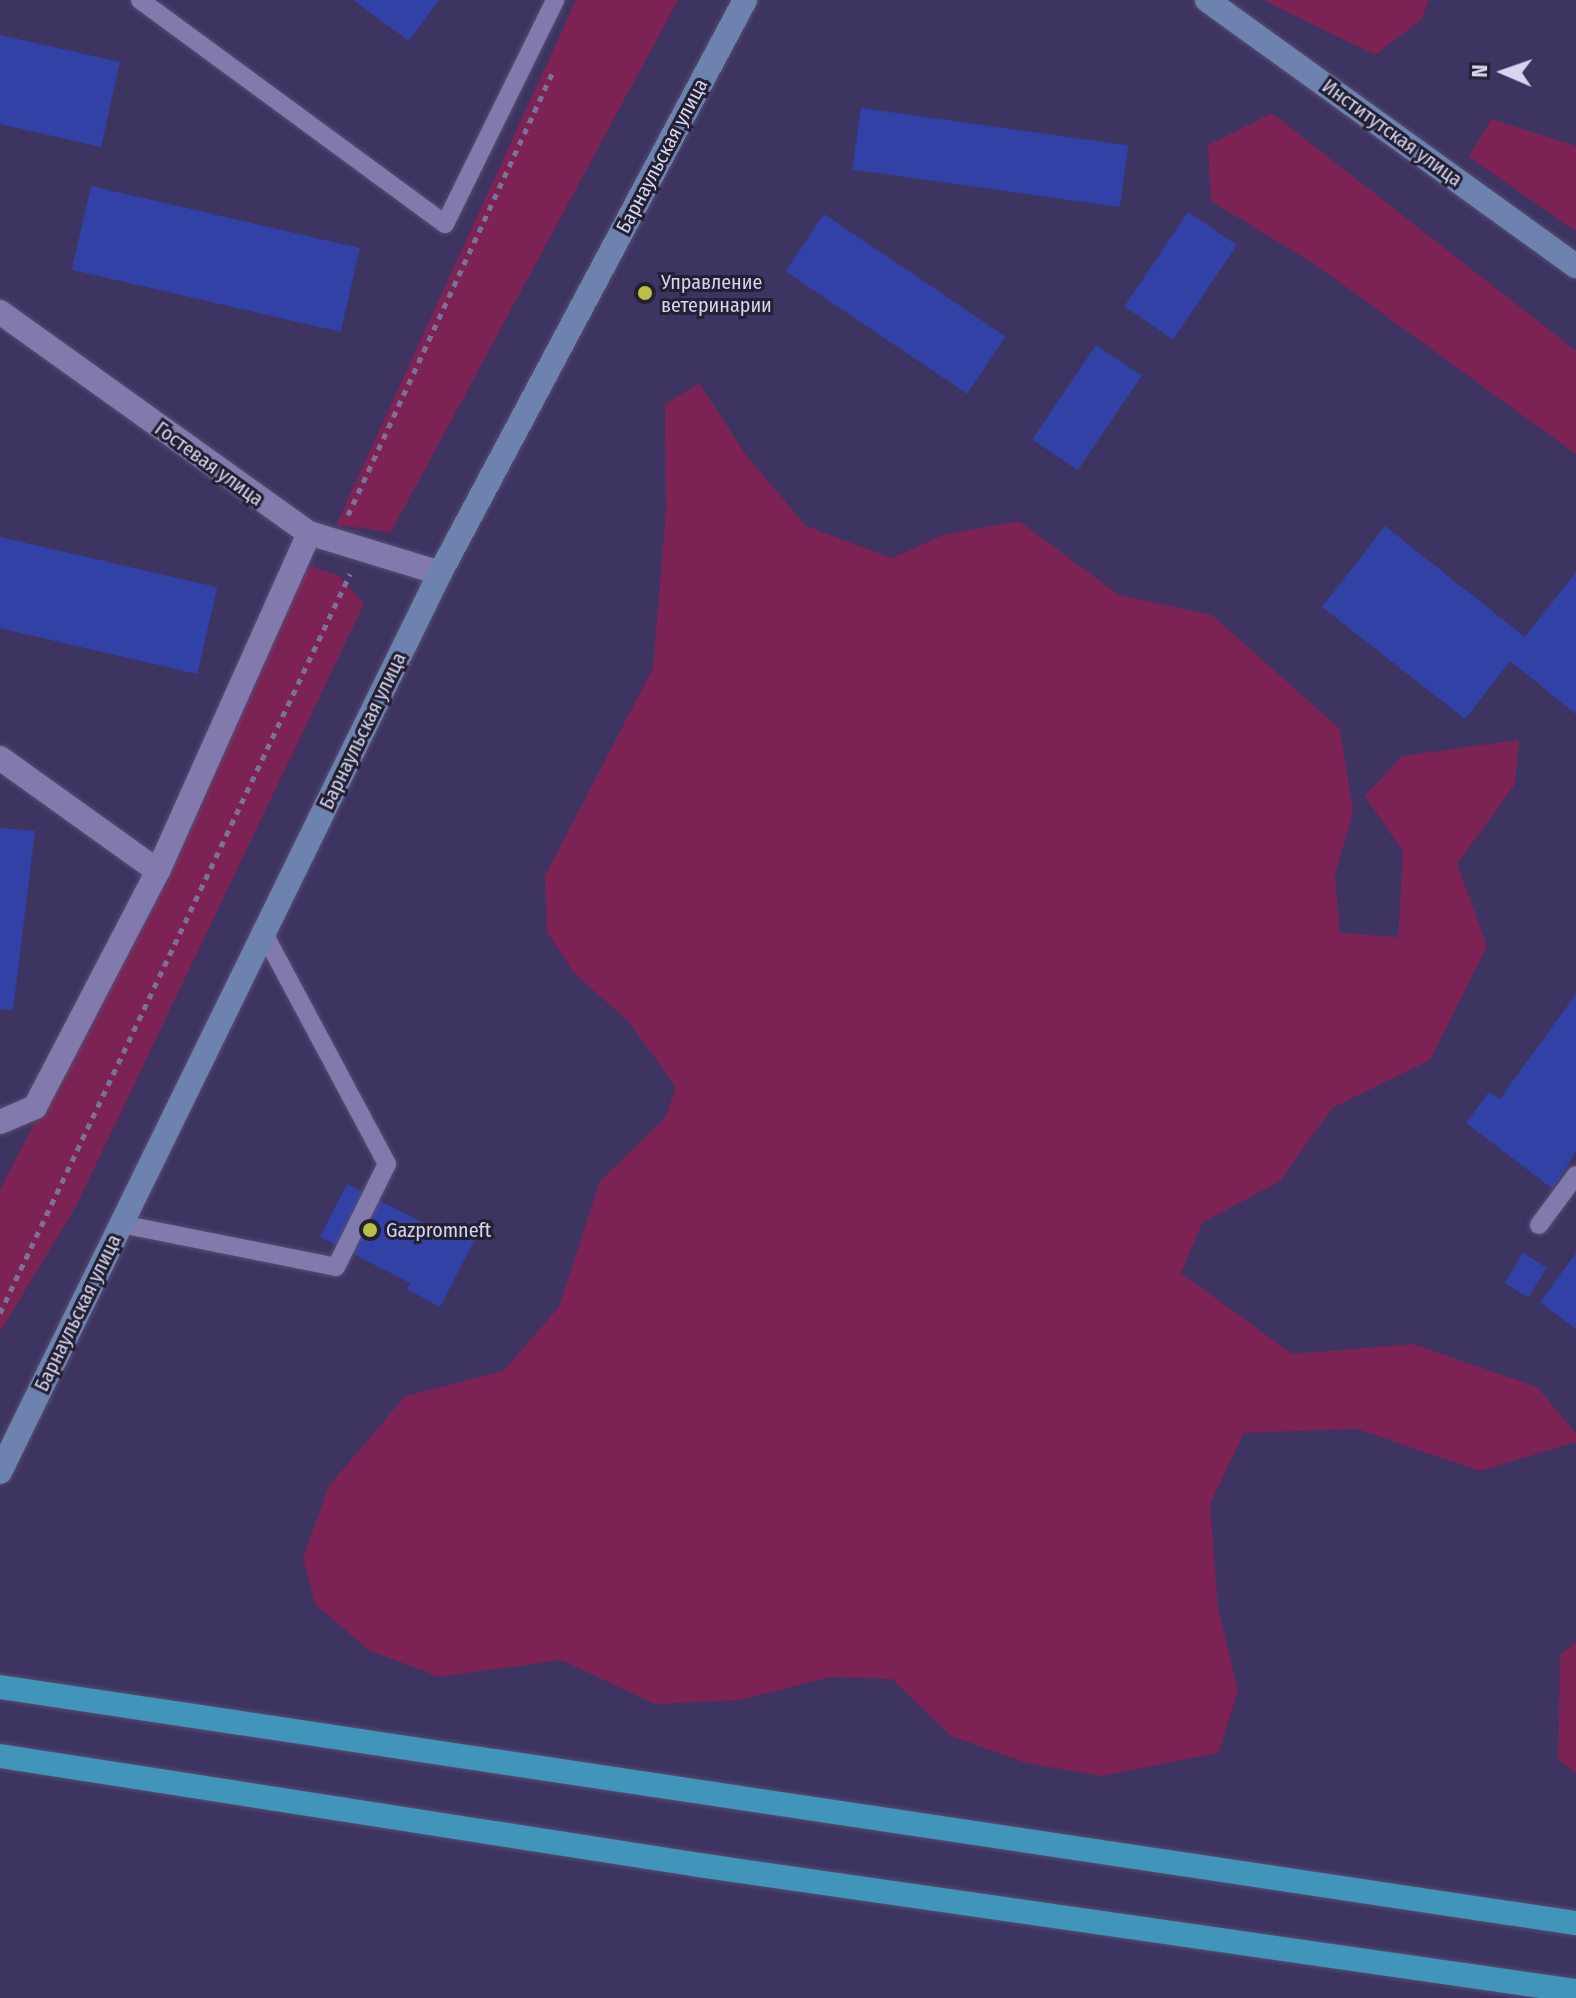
<!DOCTYPE html>
<html>
<head>
<meta charset="utf-8">
<style>
  body { margin:0 }
  #map { position:relative; width:1576px; height:1998px; overflow:hidden; background:#3d3461; font-family:"Fira Sans Condensed",sans-serif }
  div>[style] { position:absolute }
  .green>* { inset:0; background:#7d2254 }
  .building>* { inset:0; background:#3241a6; transform-origin:0 0 }
  .path>* { height:5px; margin-top:-2.5px; transform-origin:0; background:repeating-linear-gradient(90deg,#7a7399 0 6px,transparent 0 12px) }
  .roads { filter:drop-shadow(0 0 2px #564e74) drop-shadow(0 0 2px #564e74) }
  .lane>* { height:18px; margin:-9px; padding:0 9px; transform-origin:9px; border-radius:9px; background:#827aac }
  .street>* { height:24px; margin:-12px; padding:0 12px; transform-origin:12px; border-radius:12px; background:#827aac }
  .secondary>* { height:24px; margin:-12px; padding:0 12px; transform-origin:12px; border-radius:12px; background:#6e82b0 }
  .highway>* { height:24px; margin:-12px; padding:0 12px; transform-origin:12px; border-radius:12px; background:#4194ba }
  .dots>* { width:22px; height:22px; translate:-50% -50%; box-sizing:border-box; border:4px solid #232034; border-radius:50% }
  span { translate:-50% -50%; white-space:nowrap; text-align:center; line-height:1.15; -webkit-text-stroke:6px #232034; paint-order:stroke }
  .street-label { font-size:20px; color:#d7d4ef }
  .poi-label { font-size:20px; color:#d7d4ef }
  .left { translate:0 -50%; text-align:left }
  .north { position:absolute; left:1464px; top:32px; width:80px; height:80px; -webkit-text-stroke:6px #232034; paint-order:stroke; rotate:272deg; font-size:22px; font-weight:700; line-height:32px; text-align:center; color:#d7d4ef }
  .north::after { content:''; display:block; margin:auto; width:28px; height:36px; background:#d7d4ef; clip-path:polygon(50% 0,100% 100%,50% 72%,0 100%) }
</style>
</head>
<body>
<div id="map">
  <div class="green">
    <div style="clip-path:polygon(576px 0,678px 0,391px 532px,336px 525px)"></div>
    <div style="clip-path:polygon(1263px 0,1429px 0,1421px 20px,1375px 55px)"></div>
    <div style="clip-path:polygon(1272px 113px,1576px 351px,1576px 454px,1316px 265px,1211px 201px,1208px 145px)"></div>
    <div style="clip-path:polygon(1491px 119px,1576px 146px,1576px 231px,1469px 157px)"></div>
    <div style="clip-path:polygon(699px 383px,746px 455px,806px 526px,892px 558px,943px 535px,1019px 521px,1119px 595px,1212px 615px,1340px 729px,1353px 812px,1335px 875px,1340px 933px,1398px 937px,1403px 852px,1365px 796px,1402px 756px,1519px 740px,1515px 784px,1457px 864px,1487px 946px,1430px 1060px,1332px 1108px,1280px 1181px,1202px 1223px,1181px 1273px,1292px 1354px,1413px 1344px,1537px 1387px,1576px 1433px,1576px 1442px,1480px 1471px,1357px 1429px,1244px 1433px,1210px 1504px,1218px 1608px,1238px 1691px,1218px 1753px,1102px 1776px,1026px 1763px,951px 1736px,892px 1679px,830px 1677px,740px 1700px,655px 1704px,561px 1660px,439px 1677px,369px 1650px,316px 1605px,303px 1558px,329px 1486px,405px 1396px,503px 1371px,559px 1307px,600px 1181px,665px 1118px,676px 1087px,628px 1021px,574px 973px,547px 932px,545px 876px,653px 668px,666px 511px,665px 404px)"></div>
    <div style="clip-path:polygon(305px 564px,340px 576px,364px 604px,76px 1206px,0 1332px,0 1190px,84px 1027px)"></div>
    <div style="clip-path:polygon(1576px 1642px,1576px 1774px,1558px 1759px,1560px 1655px)"></div>
  </div>
  <div class="building">
    <div style="clip-path:polygon(353px 0,439px 0,409px 41px)"></div>
    <div style="clip-path:polygon(0 35px,120px 62px,101px 147px,0 124px)"></div>
    <div style="left:861px;top:108px;width:270px;height:62px;rotate:8deg"></div>
    <div style="left:91px;top:186px;width:276px;height:86px;rotate:13deg"></div>
    <div style="left:1188px;top:212px;width:59px;height:114px;rotate:34deg"></div>
    <div style="left:824px;top:214px;width:219px;height:69px;rotate:34deg"></div>
    <div style="left:1096px;top:345px;width:55px;height:114px;rotate:34deg"></div>
    <div style="clip-path:polygon(1385px 526px,1525px 637px,1576px 572px,1576px 714px,1510px 661px,1465px 719px,1322px 607px)"></div>
    <div style="left:0;top:537px;width:223px;height:89px;rotate:13deg"></div>
    <div style="clip-path:polygon(0 828px,35px 831px,13px 1010px,0 1009px)"></div>
    <div style="clip-path:polygon(1576px 994px,1576px 1151px,1553px 1189px,1466px 1123px,1489px 1092px,1500px 1099px)"></div>
    <div style="clip-path:polygon(347px 1184px,437px 1230px,440px 1224px,474px 1241px,440px 1307px,407px 1289px,410px 1283px,320px 1237px)"></div>
    <div style="left:1523px;top:1253px;width:28px;height:35px;rotate:32deg"></div>
    <div style="clip-path:polygon(1576px 1253px,1576px 1329px,1540px 1302px)"></div>
  </div>
  <div class="path">
    <div style="left:348px;top:515px;width:490px;rotate:-65.2deg"></div>
    <div style="left:0;top:1313px;width:818px;rotate:-64.66deg"></div>
  </div>
  <div class="roads">
    <div class="lane">
      <div style="left:140px;top:0;width:378px;rotate:36.3deg"></div>
      <div style="left:445px;top:224px;width:250px;rotate:-63.8deg"></div>
      <div style="left:121px;top:1224px;width:219px;rotate:11.3deg"></div>
      <div style="left:336px;top:1267px;width:115px;rotate:-63.7deg"></div>
      <div style="left:387px;top:1164px;width:261px;rotate:-118.1deg"></div>
      <div style="left:1539px;top:1225px;width:62px;rotate:-53.5deg"></div>
    </div>
    <div class="street">
      <div style="left:0;top:312px;width:380px;rotate:35.6deg"></div>
      <div style="left:309px;top:533px;width:137px;rotate:17deg"></div>
      <div style="left:0;top:758px;width:194px;rotate:35.6deg"></div>
      <div style="left:0;top:1122px;width:38px;rotate:-23deg"></div>
      <div style="left:35px;top:1107px;width:266px;rotate:-62.5deg"></div>
      <div style="left:158px;top:871px;width:370px;rotate:-65.9deg"></div>
    </div>
    <div class="secondary">
      <div style="left:1207px;top:0;width:455px;rotate:35.8deg"></div>
      <div style="left:0;top:1472px;width:1001px;rotate:-63.92deg"></div>
      <div style="left:440px;top:573px;width:649px;rotate:-61.97deg"></div>
    </div>
    <div class="highway">
      <div style="left:0;top:1687px;width:1594px;rotate:8.52deg"></div>
      <div style="left:0;top:1756px;width:707px;rotate:8.86deg"></div>
      <div style="left:699px;top:1865px;width:886px;rotate:8.18deg"></div>
    </div>
  </div>
  <div class="dots">
    <div style="left:645px;top:293px;background:#bbc044"></div>
    <div style="left:370px;top:1230px;background:#bbc044"></div>
  </div>
  <div class="street-label">
    <span style="left:1392px;top:133px;rotate:36deg">Институтская улица</span>
    <span style="left:662px;top:156px;rotate:-62deg">Барнаульская улица</span>
    <span style="left:209px;top:464px;rotate:36deg">Гостевая улица</span>
    <span style="left:363px;top:731px;rotate:-64deg">Барнаульская улица</span>
    <span style="left:78px;top:1313px;rotate:-64deg">Барнаульская улица</span>
  </div>
  <div class="poi-label">
    <span class="left" style="left:661px;top:294px">Управление<br>ветеринарии</span>
    <span class="left" style="left:386px;top:1230px">Gazpromneft</span>
  </div>
  <div class="north">N</div>
</div>
</body>
</html>
